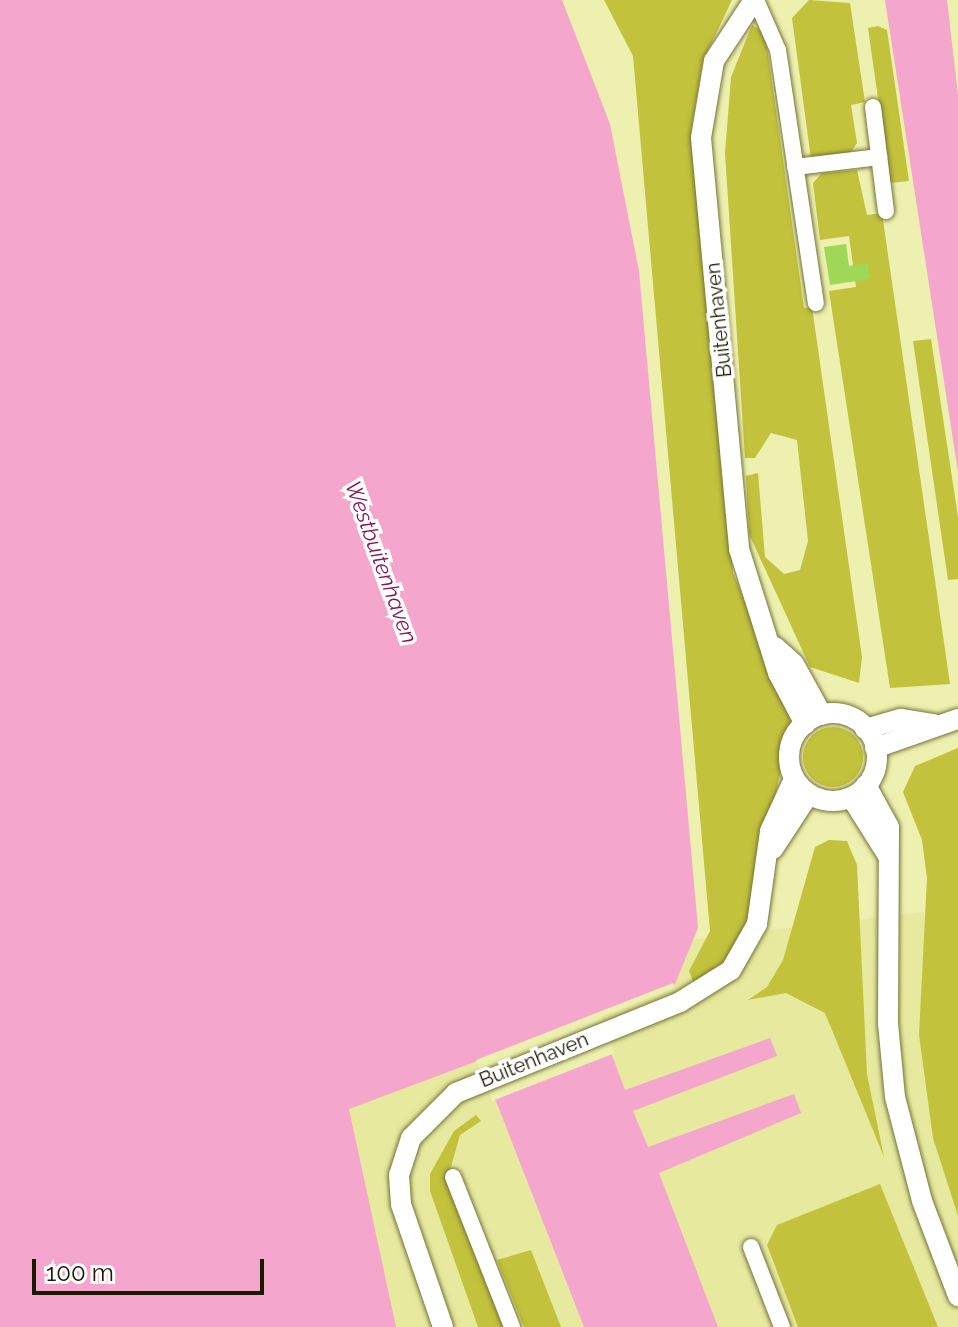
<!DOCTYPE html>
<html>
<head>
<meta charset="utf-8">
<style>
  body { margin:0 }
  #map { position:relative; width:958px; height:1327px; overflow:hidden; background:#eef0af; font-family:Raleway,sans-serif }
  div>[style] { position:absolute }
  .built>* { inset:0; background:#e7e99f }
  .green>* { inset:0; background:#c2c23c }
  .round { border-radius:50% }
  .water>* { inset:0; background:#f4a6cc }
  .pier>* { inset:0; background:#eef0af }
  .building>* { inset:0; background:#9fd756 }
  .roads { filter:drop-shadow(0 0 2px #747437) drop-shadow(0 0 2px #747437) }
  .minor>* { height:16px; margin:-8px; padding:0 8px; transform-origin:8px; border-radius:8px; background:#fff }
  .major>* { height:20px; margin:-10px; padding:0 10px; transform-origin:10px; border-radius:10px; background:#fff }
  .major>.ring { margin:-10px; padding:0; box-sizing:content-box; background:none; border:20px solid #fff; border-radius:50% }
  span { translate:-50% -50%; white-space:nowrap; text-align:center; line-height:1.15; -webkit-text-stroke:7px #fff; paint-order:stroke }
  .street-label { font-size:20px; color:#1a1a02 }
  .water-label { font-size:22px; color:#86145a; font-style:italic }
  .scale { position:absolute; left:32px; top:1259px; width:232px; height:36px; box-sizing:border-box; border:4px solid #1a1a02; border-top:0; padding-left:10px; font-size:24px; line-height:28px; white-space:nowrap; color:#1a1a02; -webkit-text-stroke:6px #fff; paint-order:stroke }
</style>
</head>
<body>
<div id="map">
  <div class="built">
    <div style="clip-path:polygon(958px 908px,958px 1327px,377px 1327px,337px 1088px,670px 942px)"></div>
  </div>
  <div class="green">
    <div style="clip-path:polygon(604px 0,732px 0,703px 61px,691px 131px,733px 573px,790px 709px,790px 727px,749px 920px,732px 957px,695px 987px,689px 971px,710px 931px,633px 56px)"></div>
    <div style="clip-path:polygon(809px 0,850px 3px,865px 102px,851px 105px,857px 143px,849px 155px,811px 159px,792px 18px)"></div>
    <div style="clip-path:polygon(752px 25px,765px 33px,804px 308px,812px 307px,862px 657px,859px 683px,810px 667px,749px 534px,746px 476px,758px 473px,765px 557px,784px 574px,800px 570px,808px 541px,797px 440px,771px 433px,755px 458px,745px 458px,725px 153px,731px 77px)"></div>
    <div style="clip-path:polygon(878px 26px,887px 30px,909px 181px,890px 183px,868px 28px)"></div>
    <div style="clip-path:polygon(857px 170px,867px 215px,882px 213px,950px 684px,890px 688px,829px 291px,856px 287px,849px 236px,820px 240px,813px 183px,822px 173px)"></div>
    <div style="clip-path:polygon(931px 339px,958px 517px,958px 579px,948px 580px,913px 341px)"></div>
    <div class="round" style="left:803px;top:727px;width:60px;height:60px"></div>
    <div style="clip-path:polygon(958px 748px,958px 1216px,933px 1138px,919px 1035px,927px 878px,922px 840px,903px 792px,915px 766px)"></div>
    <div style="clip-path:polygon(829px 840px,847px 841px,857px 865px,867px 1074px,884px 1157px,825px 1013px,786px 993px,748px 1000px,767px 987px,783px 960px,815px 847px)"></div>
    <div style="clip-path:polygon(476px 1115px,481px 1121px,460px 1135px,447px 1181px,504px 1327px,478px 1327px,430px 1191px,430px 1174px,454px 1131px)"></div>
    <div style="clip-path:polygon(880px 1184px,938px 1327px,798px 1327px,767px 1245px,777px 1225px)"></div>
    <div style="clip-path:polygon(531px 1250px,561px 1327px,524px 1327px,497px 1260px)"></div>
  </div>
  <div class="water">
    <div style="clip-path:polygon(0 0,562px 0,610px 124px,639px 271px,698px 928px,675px 984px,597px 1015px,625px 1090px,770px 1038px,777px 1056px,633px 1111px,648px 1147px,794px 1094px,801px 1113px,659px 1173px,718px 1327px,584px 1327px,480px 1060px,349px 1109px,396px 1327px,0 1327px)"></div>
    <div style="clip-path:polygon(885px 0,947px 0,958px 95px,958px 472px)"></div>
  </div>
  <div class="pier">
    <div style="clip-path:polygon(673px 983px,675px 988px,601px 1017px,615px 1053px,492px 1101px,476px 1060px)"></div>
  </div>
  <div class="building">
    <div style="clip-path:polygon(846px 244px,849px 266px,868px 263px,870px 279px,830px 285px,824px 247px)"></div>
  </div>
  <div class="roads">
    <div class="minor">
      <div style="left:756px;top:0;width:55px;rotate:66.3deg"></div>
      <div style="left:778px;top:50px;width:256px;rotate:81.5deg"></div>
      <div style="left:873px;top:107px;width:105px;rotate:82.9deg"></div>
      <div style="left:795px;top:167px;width:85px;rotate:-6.8deg"></div>
      <div style="left:453px;top:1177px;width:161px;rotate:68.5deg"></div>
      <div style="left:751px;top:1247px;width:86px;rotate:68.8deg"></div>
    </div>
    <div class="major">
      <div style="left:754px;top:0;width:73px;rotate:123.3deg"></div>
      <div style="left:714px;top:61px;width:78px;rotate:99.6deg"></div>
      <div style="left:701px;top:138px;width:413px;rotate:84.7deg"></div>
      <div style="left:739px;top:549px;width:130px;rotate:72.5deg"></div>
      <div style="left:778px;top:673px;width:58px;rotate:62.1deg"></div>
      <div style="left:775px;top:647px;width:25px;rotate:42deg"></div>
      <div style="left:794px;top:664px;width:58px;rotate:61.2deg"></div>
      <div class="ring" style="left:789px;top:713px;width:68px;height:68px"></div>
      <div style="left:865px;top:729px;width:37px;rotate:-16deg"></div>
      <div style="left:901px;top:719px;width:33px;rotate:9deg"></div>
      <div style="left:875px;top:748px;width:88px;rotate:-19.3deg"></div>
      <div style="left:866px;top:785px;width:48px;rotate:61.3deg"></div>
      <div style="left:889px;top:827px;width:196px;rotate:90.3deg"></div>
      <div style="left:888px;top:1023px;width:74px;rotate:84.6deg"></div>
      <div style="left:895px;top:1097px;width:107px;rotate:75.4deg"></div>
      <div style="left:922px;top:1201px;width:102px;rotate:69.2deg"></div>
      <div style="left:851px;top:797px;width:70px;rotate:57.9deg"></div>
      <div style="left:773px;top:849px;width:66px;rotate:-56.8deg"></div>
      <div style="left:443px;top:1327px;width:130px;rotate:-108.9deg"></div>
      <div style="left:401px;top:1204px;width:29px;rotate:-94deg"></div>
      <div style="left:399px;top:1175px;width:39px;rotate:-72deg"></div>
      <div style="left:411px;top:1138px;width:64px;rotate:-45deg"></div>
      <div style="left:456px;top:1093px;width:242px;rotate:-22.1deg"></div>
      <div style="left:680px;top:1002px;width:60px;rotate:-32.1deg"></div>
      <div style="left:731px;top:970px;width:53px;rotate:-60.5deg"></div>
      <div style="left:757px;top:924px;width:94px;rotate:-82deg"></div>
      <div style="left:770px;top:831px;width:57px;rotate:-65.2deg"></div>
    </div>
  </div>
  <div class="street-label">
    <span style="left:719px;top:320px;rotate:-96deg">Buitenhaven</span>
    <span style="left:534px;top:1060px;rotate:-22deg">Buitenhaven</span>
  </div>
  <div class="water-label">
    <span style="left:381px;top:562px;rotate:70deg">Westbuitenhaven</span>
  </div>
  <div class="scale">100 m</div>
</div>
</body>
</html>
